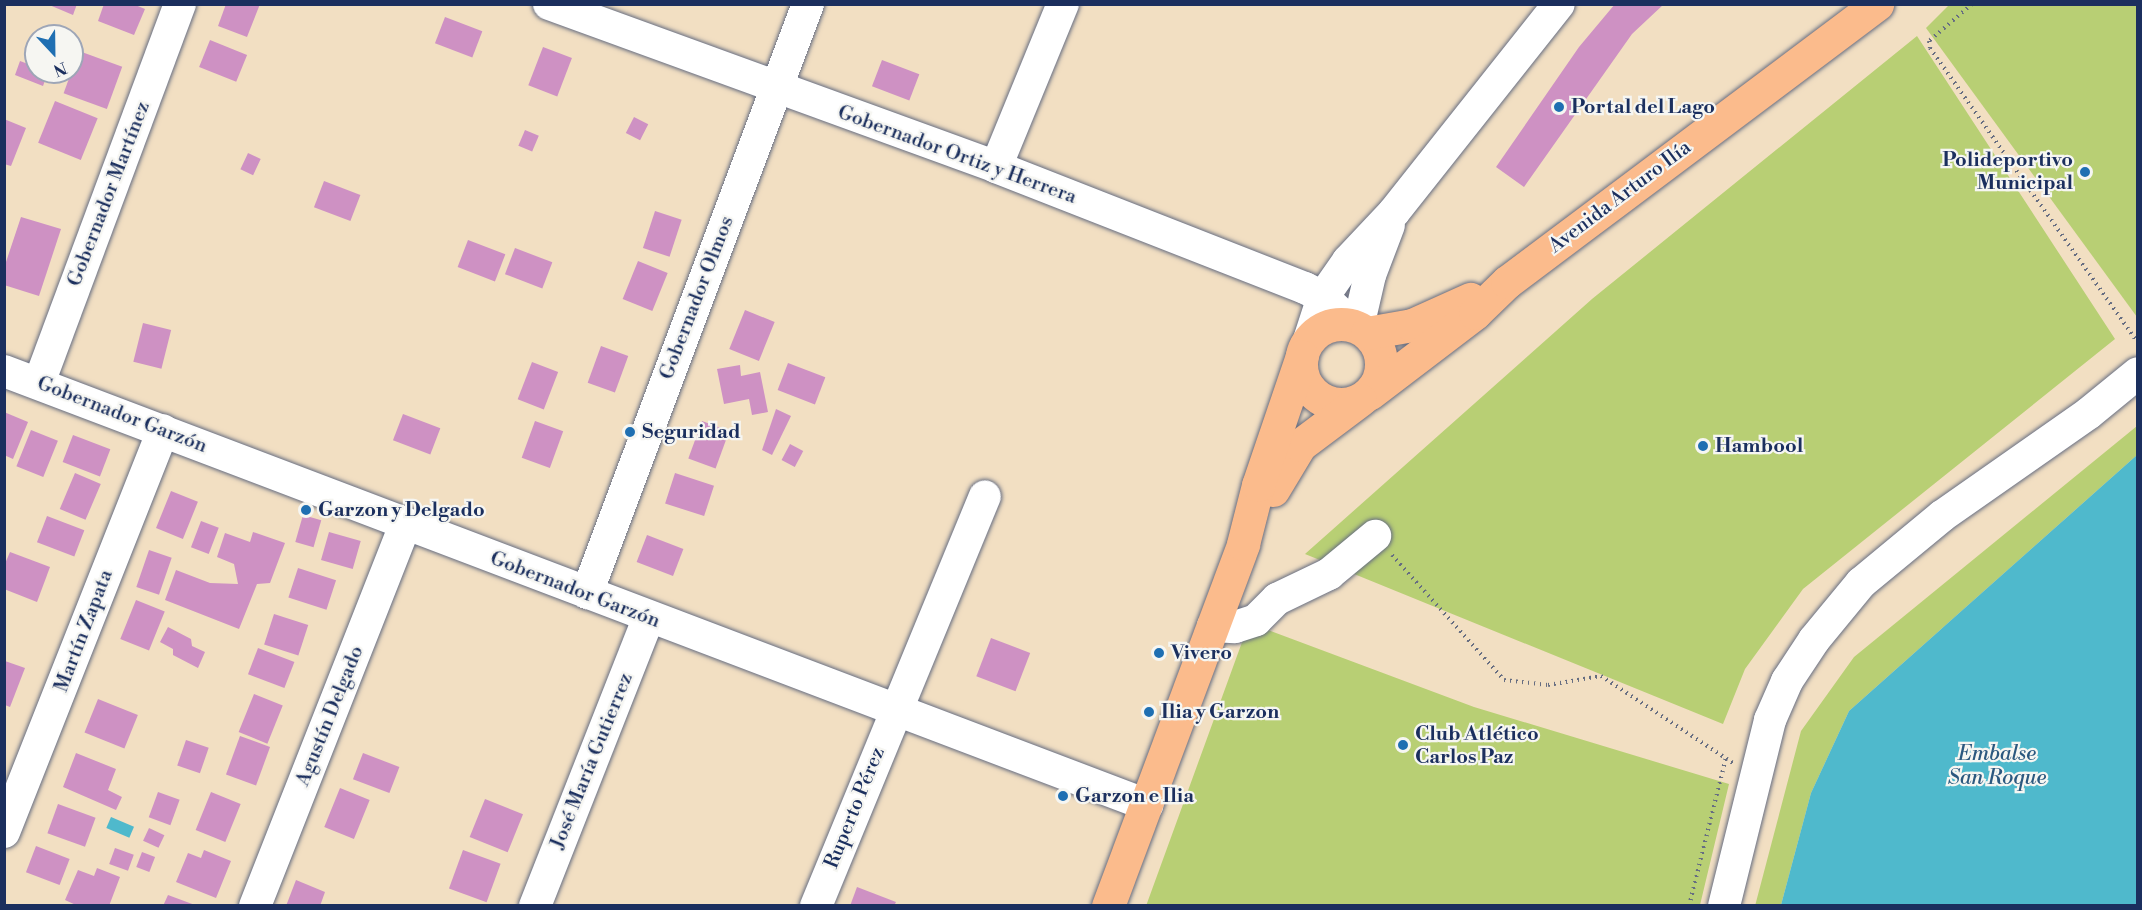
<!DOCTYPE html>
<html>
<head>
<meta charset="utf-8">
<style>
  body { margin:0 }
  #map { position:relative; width:2142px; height:910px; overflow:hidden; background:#f2dfc2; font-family:"Libre Bodoni",serif }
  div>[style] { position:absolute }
  .green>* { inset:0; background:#b8cf74 }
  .water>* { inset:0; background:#4fb9cc; transform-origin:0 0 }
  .building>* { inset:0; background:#ce91c3; transform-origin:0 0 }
  .path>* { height:4px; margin-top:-2px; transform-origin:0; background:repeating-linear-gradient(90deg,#666d81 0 1.5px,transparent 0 6px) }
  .roads { filter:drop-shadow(0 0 2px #666d81) drop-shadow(0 0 2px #666d81) }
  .minor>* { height:32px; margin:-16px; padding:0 16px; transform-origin:16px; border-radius:16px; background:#fff }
  .major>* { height:33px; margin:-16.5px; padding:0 16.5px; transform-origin:16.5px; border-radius:16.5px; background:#fbbb8c }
  .major>.ring { margin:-16.5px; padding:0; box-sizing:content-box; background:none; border:33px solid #fbbb8c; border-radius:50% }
  .dots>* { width:16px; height:16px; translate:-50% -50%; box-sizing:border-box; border:3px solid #f6f6f2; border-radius:50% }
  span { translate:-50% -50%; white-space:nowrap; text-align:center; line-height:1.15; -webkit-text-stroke:4.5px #f6f6f2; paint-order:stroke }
  .poi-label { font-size:20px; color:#1b2f5e; font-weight:700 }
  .left { translate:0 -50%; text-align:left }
  .right { translate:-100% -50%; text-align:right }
  .street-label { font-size:20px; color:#1b2f5e }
  .water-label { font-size:21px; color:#2b587f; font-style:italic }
  .frame { position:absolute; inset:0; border:6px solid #1b2f5e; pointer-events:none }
  .north { position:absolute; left:24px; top:24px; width:60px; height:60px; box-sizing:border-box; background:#f6f6f2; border:2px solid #9ea6b7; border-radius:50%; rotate:158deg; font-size:16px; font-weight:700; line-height:24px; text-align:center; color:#1b2f5e }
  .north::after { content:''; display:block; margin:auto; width:21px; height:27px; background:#1f6fb2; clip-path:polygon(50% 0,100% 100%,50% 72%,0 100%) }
</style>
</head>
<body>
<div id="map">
  <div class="green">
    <div style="clip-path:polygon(1949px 5px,2137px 5px,2137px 317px,1926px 28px)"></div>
    <div style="clip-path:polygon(1917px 36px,2115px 339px,1803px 589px,1745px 669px,1723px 724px,1305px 554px,1592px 299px)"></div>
    <div style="clip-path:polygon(2137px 426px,2137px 455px,1849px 711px,1811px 793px,1781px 905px,1755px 906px,1801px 731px,1854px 657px)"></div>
    <div style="clip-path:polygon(1249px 623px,1474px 707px,1729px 784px,1700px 905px,1146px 906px)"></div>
  </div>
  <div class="water">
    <div style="clip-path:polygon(2137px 455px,2137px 905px,1781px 905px,1811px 793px,1849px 711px)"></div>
    <div style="left:111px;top:817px;width:25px;height:12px;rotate:23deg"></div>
  </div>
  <div class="building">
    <div style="clip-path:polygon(47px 4px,77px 4px,73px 15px)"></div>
    <div style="clip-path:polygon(104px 4px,133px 4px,145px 9px,134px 35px,98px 21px)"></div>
    <div style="clip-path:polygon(226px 4px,260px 4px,247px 37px,218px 26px)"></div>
    <div style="clip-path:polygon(1615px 4px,1664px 4px,1632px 34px,1524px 187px,1496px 167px,1579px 47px)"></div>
    <div style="left:445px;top:17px;width:40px;height:28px;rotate:21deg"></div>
    <div style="left:210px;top:40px;width:40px;height:29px;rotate:22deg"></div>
    <div style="left:543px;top:47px;width:31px;height:41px;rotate:21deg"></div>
    <div style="left:79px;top:51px;width:46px;height:45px;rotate:20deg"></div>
    <div style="left:882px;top:60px;width:40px;height:28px;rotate:21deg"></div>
    <div style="clip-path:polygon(20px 61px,36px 67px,36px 72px,48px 72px,43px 86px,15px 75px)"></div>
    <div style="left:55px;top:101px;width:46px;height:45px;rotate:22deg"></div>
    <div style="left:634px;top:117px;width:16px;height:18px;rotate:27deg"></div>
    <div style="clip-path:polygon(4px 119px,26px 128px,11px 166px,4px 164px)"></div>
    <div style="left:525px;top:130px;width:15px;height:17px;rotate:23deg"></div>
    <div style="left:248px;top:153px;width:14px;height:18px;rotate:25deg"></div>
    <div style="left:324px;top:181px;width:39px;height:28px;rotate:21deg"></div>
    <div style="left:655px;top:211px;width:28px;height:39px;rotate:18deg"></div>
    <div style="clip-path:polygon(21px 217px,61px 229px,39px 296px,4px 285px,4px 268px)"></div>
    <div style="left:468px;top:240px;width:40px;height:29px;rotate:21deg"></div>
    <div style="left:515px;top:248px;width:40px;height:28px;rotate:21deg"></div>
    <div style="left:638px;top:261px;width:32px;height:41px;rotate:22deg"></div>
    <div style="left:745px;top:310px;width:32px;height:42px;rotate:22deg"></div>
    <div style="left:143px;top:323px;width:29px;height:40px;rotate:14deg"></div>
    <div style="left:601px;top:346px;width:29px;height:39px;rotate:20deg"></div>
    <div style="left:532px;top:362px;width:28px;height:40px;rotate:21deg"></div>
    <div style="left:788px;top:363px;width:40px;height:29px;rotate:21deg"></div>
    <div style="clip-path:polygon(740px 365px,741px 376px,760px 372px,768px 412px,752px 415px,749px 399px,724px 404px,717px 369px)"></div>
    <div style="clip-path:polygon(776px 409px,791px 416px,772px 455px,762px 450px)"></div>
    <div style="clip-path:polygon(4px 412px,28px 422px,13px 459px,4px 455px)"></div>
    <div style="left:403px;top:414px;width:40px;height:28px;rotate:21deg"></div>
    <div style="left:535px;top:421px;width:30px;height:39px;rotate:20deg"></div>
    <div style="left:702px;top:421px;width:29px;height:40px;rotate:20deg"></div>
    <div style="left:31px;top:430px;width:29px;height:39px;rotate:22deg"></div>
    <div style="left:73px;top:435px;width:40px;height:29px;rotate:21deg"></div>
    <div style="left:790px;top:444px;width:15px;height:18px;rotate:28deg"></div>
    <div style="left:75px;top:473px;width:28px;height:39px;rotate:23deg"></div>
    <div style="left:675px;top:473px;width:41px;height:32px;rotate:18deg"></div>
    <div style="left:171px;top:491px;width:29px;height:40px;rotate:22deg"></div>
    <div style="left:303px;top:515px;width:19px;height:28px;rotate:16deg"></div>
    <div style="left:47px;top:516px;width:40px;height:28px;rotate:21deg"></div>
    <div style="left:201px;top:521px;width:19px;height:28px;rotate:21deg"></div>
    <div style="clip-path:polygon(253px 532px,285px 543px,270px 583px,257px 584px,239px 629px,165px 600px,176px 570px,210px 583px,238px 584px,234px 564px,217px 557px,225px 533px,250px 542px)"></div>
    <div style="left:329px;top:532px;width:33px;height:29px;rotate:16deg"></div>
    <div style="left:647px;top:535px;width:39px;height:29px;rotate:21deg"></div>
    <div style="left:149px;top:550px;width:24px;height:39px;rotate:19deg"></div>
    <div style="clip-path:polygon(10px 552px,50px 567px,37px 602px,4px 589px,4px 566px)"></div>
    <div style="left:298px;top:568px;width:40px;height:31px;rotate:18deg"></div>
    <div style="left:136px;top:600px;width:31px;height:42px;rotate:22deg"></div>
    <div style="left:274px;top:614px;width:36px;height:32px;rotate:18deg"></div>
    <div style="clip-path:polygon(168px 627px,191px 639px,192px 646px,205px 652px,198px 668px,173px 655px,173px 649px,160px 642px)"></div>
    <div style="left:991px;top:638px;width:42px;height:41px;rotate:21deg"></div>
    <div style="left:258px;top:648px;width:39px;height:28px;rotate:21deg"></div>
    <div style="clip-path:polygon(5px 661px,25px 668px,10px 707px,5px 705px)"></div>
    <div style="left:254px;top:694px;width:31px;height:41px;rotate:22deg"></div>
    <div style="left:98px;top:699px;width:43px;height:36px;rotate:22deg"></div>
    <div style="left:240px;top:736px;width:32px;height:41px;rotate:20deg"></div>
    <div style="left:186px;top:740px;width:24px;height:27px;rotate:19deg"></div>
    <div style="clip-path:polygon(76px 753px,116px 769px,108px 790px,122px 797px,116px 810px,63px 787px)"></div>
    <div style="left:363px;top:753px;width:39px;height:28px;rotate:21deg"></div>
    <div style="left:340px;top:788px;width:32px;height:42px;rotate:22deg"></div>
    <div style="left:158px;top:792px;width:23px;height:27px;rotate:20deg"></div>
    <div style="left:211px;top:792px;width:32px;height:41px;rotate:22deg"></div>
    <div style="left:485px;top:799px;width:41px;height:41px;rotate:22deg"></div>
    <div style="left:58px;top:804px;width:40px;height:31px;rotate:20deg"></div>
    <div style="left:149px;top:828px;width:17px;height:14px;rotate:25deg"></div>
    <div style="left:36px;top:846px;width:36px;height:28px;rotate:21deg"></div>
    <div style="left:115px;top:848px;width:20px;height:17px;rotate:20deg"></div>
    <div style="clip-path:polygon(204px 850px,231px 861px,216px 898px,176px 882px,188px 853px,201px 858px)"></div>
    <div style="left:463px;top:850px;width:40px;height:41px;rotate:20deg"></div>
    <div style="left:142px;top:852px;width:14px;height:16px;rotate:21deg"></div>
    <div style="clip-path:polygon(97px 868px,120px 877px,109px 906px,78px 906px,65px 900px,78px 870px,94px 876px)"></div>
    <div style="clip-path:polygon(296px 880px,325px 892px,320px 906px,286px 906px)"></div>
    <div style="clip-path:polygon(857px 887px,896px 902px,894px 906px,850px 906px)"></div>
    <div style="clip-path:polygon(168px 895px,195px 905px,195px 906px,163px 906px)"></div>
  </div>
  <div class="path">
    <div style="left:1972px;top:4px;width:57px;rotate:139.3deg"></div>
    <div style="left:1929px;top:41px;width:7px;rotate:82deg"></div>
    <div style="left:1930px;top:48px;width:361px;rotate:54.8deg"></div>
    <div style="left:1392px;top:555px;width:168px;rotate:48.1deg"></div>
    <div style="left:1504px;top:680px;width:44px;rotate:6.5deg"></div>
    <div style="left:1548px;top:685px;width:54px;rotate:-9.6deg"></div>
    <div style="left:1601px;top:676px;width:158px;rotate:33.4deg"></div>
    <div style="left:1689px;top:906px;width:153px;rotate:-76deg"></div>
  </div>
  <div class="roads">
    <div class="minor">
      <div style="left:549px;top:4px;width:476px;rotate:20deg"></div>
      <div style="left:996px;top:167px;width:332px;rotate:21.4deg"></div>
      <div style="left:1305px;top:288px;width:20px;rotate:27deg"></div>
      <div style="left:1323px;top:297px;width:42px;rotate:43.1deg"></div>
      <div style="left:996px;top:167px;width:176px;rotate:-67.7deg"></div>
      <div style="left:1358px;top:327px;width:53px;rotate:-77deg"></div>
      <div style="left:1370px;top:275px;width:53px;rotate:-69.2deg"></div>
      <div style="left:1309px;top:340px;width:45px;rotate:-72deg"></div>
      <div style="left:1323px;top:297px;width:44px;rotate:-55.2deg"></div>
      <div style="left:1348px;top:261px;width:67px;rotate:-46.8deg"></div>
      <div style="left:1394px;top:212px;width:265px;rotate:-51.6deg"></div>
      <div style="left:4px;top:371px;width:1223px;rotate:20.79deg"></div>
      <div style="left:39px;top:383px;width:404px;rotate:-69.6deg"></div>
      <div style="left:587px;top:593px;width:629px;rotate:-69.43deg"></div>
      <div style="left:1213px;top:626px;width:22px;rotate:3deg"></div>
      <div style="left:1235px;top:627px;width:22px;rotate:-18deg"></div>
      <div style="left:1256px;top:620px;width:30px;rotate:-45deg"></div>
      <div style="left:1277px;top:599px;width:58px;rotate:-25.7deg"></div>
      <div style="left:1329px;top:574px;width:60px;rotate:-39.6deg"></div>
      <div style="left:4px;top:832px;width:432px;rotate:-68.4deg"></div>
      <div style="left:255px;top:906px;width:409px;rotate:-68.5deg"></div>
      <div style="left:535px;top:906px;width:311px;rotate:-68.5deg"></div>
      <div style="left:816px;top:906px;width:443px;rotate:-67.6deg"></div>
      <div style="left:1724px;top:906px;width:192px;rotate:-76.1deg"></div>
      <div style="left:1770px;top:720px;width:43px;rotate:-66.4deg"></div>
      <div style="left:1787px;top:681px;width:49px;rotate:-56.6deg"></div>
      <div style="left:1814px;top:640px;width:74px;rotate:-50.5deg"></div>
      <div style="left:1861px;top:583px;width:105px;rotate:-39.6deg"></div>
      <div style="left:1942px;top:516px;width:179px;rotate:-35deg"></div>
      <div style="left:2089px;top:413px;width:63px;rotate:-39.2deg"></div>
    </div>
    <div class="major">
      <div class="ring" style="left:1301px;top:324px;width:47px;height:47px"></div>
      <div style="left:1367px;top:333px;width:46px;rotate:-10.1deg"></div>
      <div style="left:1412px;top:325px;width:64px;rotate:-24.1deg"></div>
      <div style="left:1370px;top:393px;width:132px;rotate:-37.3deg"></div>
      <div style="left:1475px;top:313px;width:45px;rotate:-44.1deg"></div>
      <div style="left:1507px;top:282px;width:463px;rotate:-36.9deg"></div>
      <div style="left:1273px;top:490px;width:52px;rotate:-59deg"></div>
      <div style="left:1300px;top:445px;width:75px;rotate:-36.9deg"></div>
      <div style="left:1108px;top:906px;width:386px;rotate:-69.5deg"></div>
      <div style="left:1243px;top:544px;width:61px;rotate:-75.7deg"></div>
      <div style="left:1258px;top:485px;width:136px;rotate:-71.2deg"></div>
    </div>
  </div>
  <div class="dots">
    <div style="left:1559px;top:107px;background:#1f6fb2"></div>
    <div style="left:2085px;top:172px;background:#1f6fb2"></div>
    <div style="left:630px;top:432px;background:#1f6fb2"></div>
    <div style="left:1703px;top:446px;background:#1f6fb2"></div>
    <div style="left:306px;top:510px;background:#1f6fb2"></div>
    <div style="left:1159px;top:653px;background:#1f6fb2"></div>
    <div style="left:1149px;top:712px;background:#1f6fb2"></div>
    <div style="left:1403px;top:745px;background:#1f6fb2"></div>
    <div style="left:1063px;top:796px;background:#1f6fb2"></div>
  </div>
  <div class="poi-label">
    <span class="left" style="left:1571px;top:107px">Portal del Lago</span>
    <span class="right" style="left:2073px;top:172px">Polideportivo<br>Municipal</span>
    <span class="left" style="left:642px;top:432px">Seguridad</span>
    <span class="left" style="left:1715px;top:446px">Hambool</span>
    <span class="left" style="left:318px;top:510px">Garzon y Delgado</span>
    <span class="left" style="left:1171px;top:653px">Vivero</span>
    <span class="left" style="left:1161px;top:712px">Ilia y Garzon</span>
    <span class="left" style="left:1415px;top:746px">Club Atlético<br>Carlos Paz</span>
    <span class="left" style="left:1075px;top:796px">Garzon e Ilia</span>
  </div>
  <div class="street-label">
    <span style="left:957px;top:155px;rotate:20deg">Gobernador Ortiz y Herrera</span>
    <span style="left:109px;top:194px;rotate:-69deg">Gobernador Martínez</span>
    <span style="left:1620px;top:197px;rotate:-37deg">Avenida Arturo Ilía</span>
    <span style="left:697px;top:298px;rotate:-69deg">Gobernador Olmos</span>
    <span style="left:122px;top:415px;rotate:21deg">Gobernador Garzón</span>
    <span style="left:575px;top:590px;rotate:21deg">Gobernador Garzón</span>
    <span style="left:84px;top:631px;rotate:-69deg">Martín Zapata</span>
    <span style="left:330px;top:716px;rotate:-68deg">Agustín Delgado</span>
    <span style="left:592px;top:761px;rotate:-68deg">José María Gutierrez</span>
    <span style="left:855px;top:808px;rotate:-68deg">Ruperto Pérez</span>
  </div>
  <div class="water-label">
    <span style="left:1997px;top:766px">Embalse<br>San Roque</span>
  </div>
  <div class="frame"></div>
  <div class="north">N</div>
</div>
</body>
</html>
